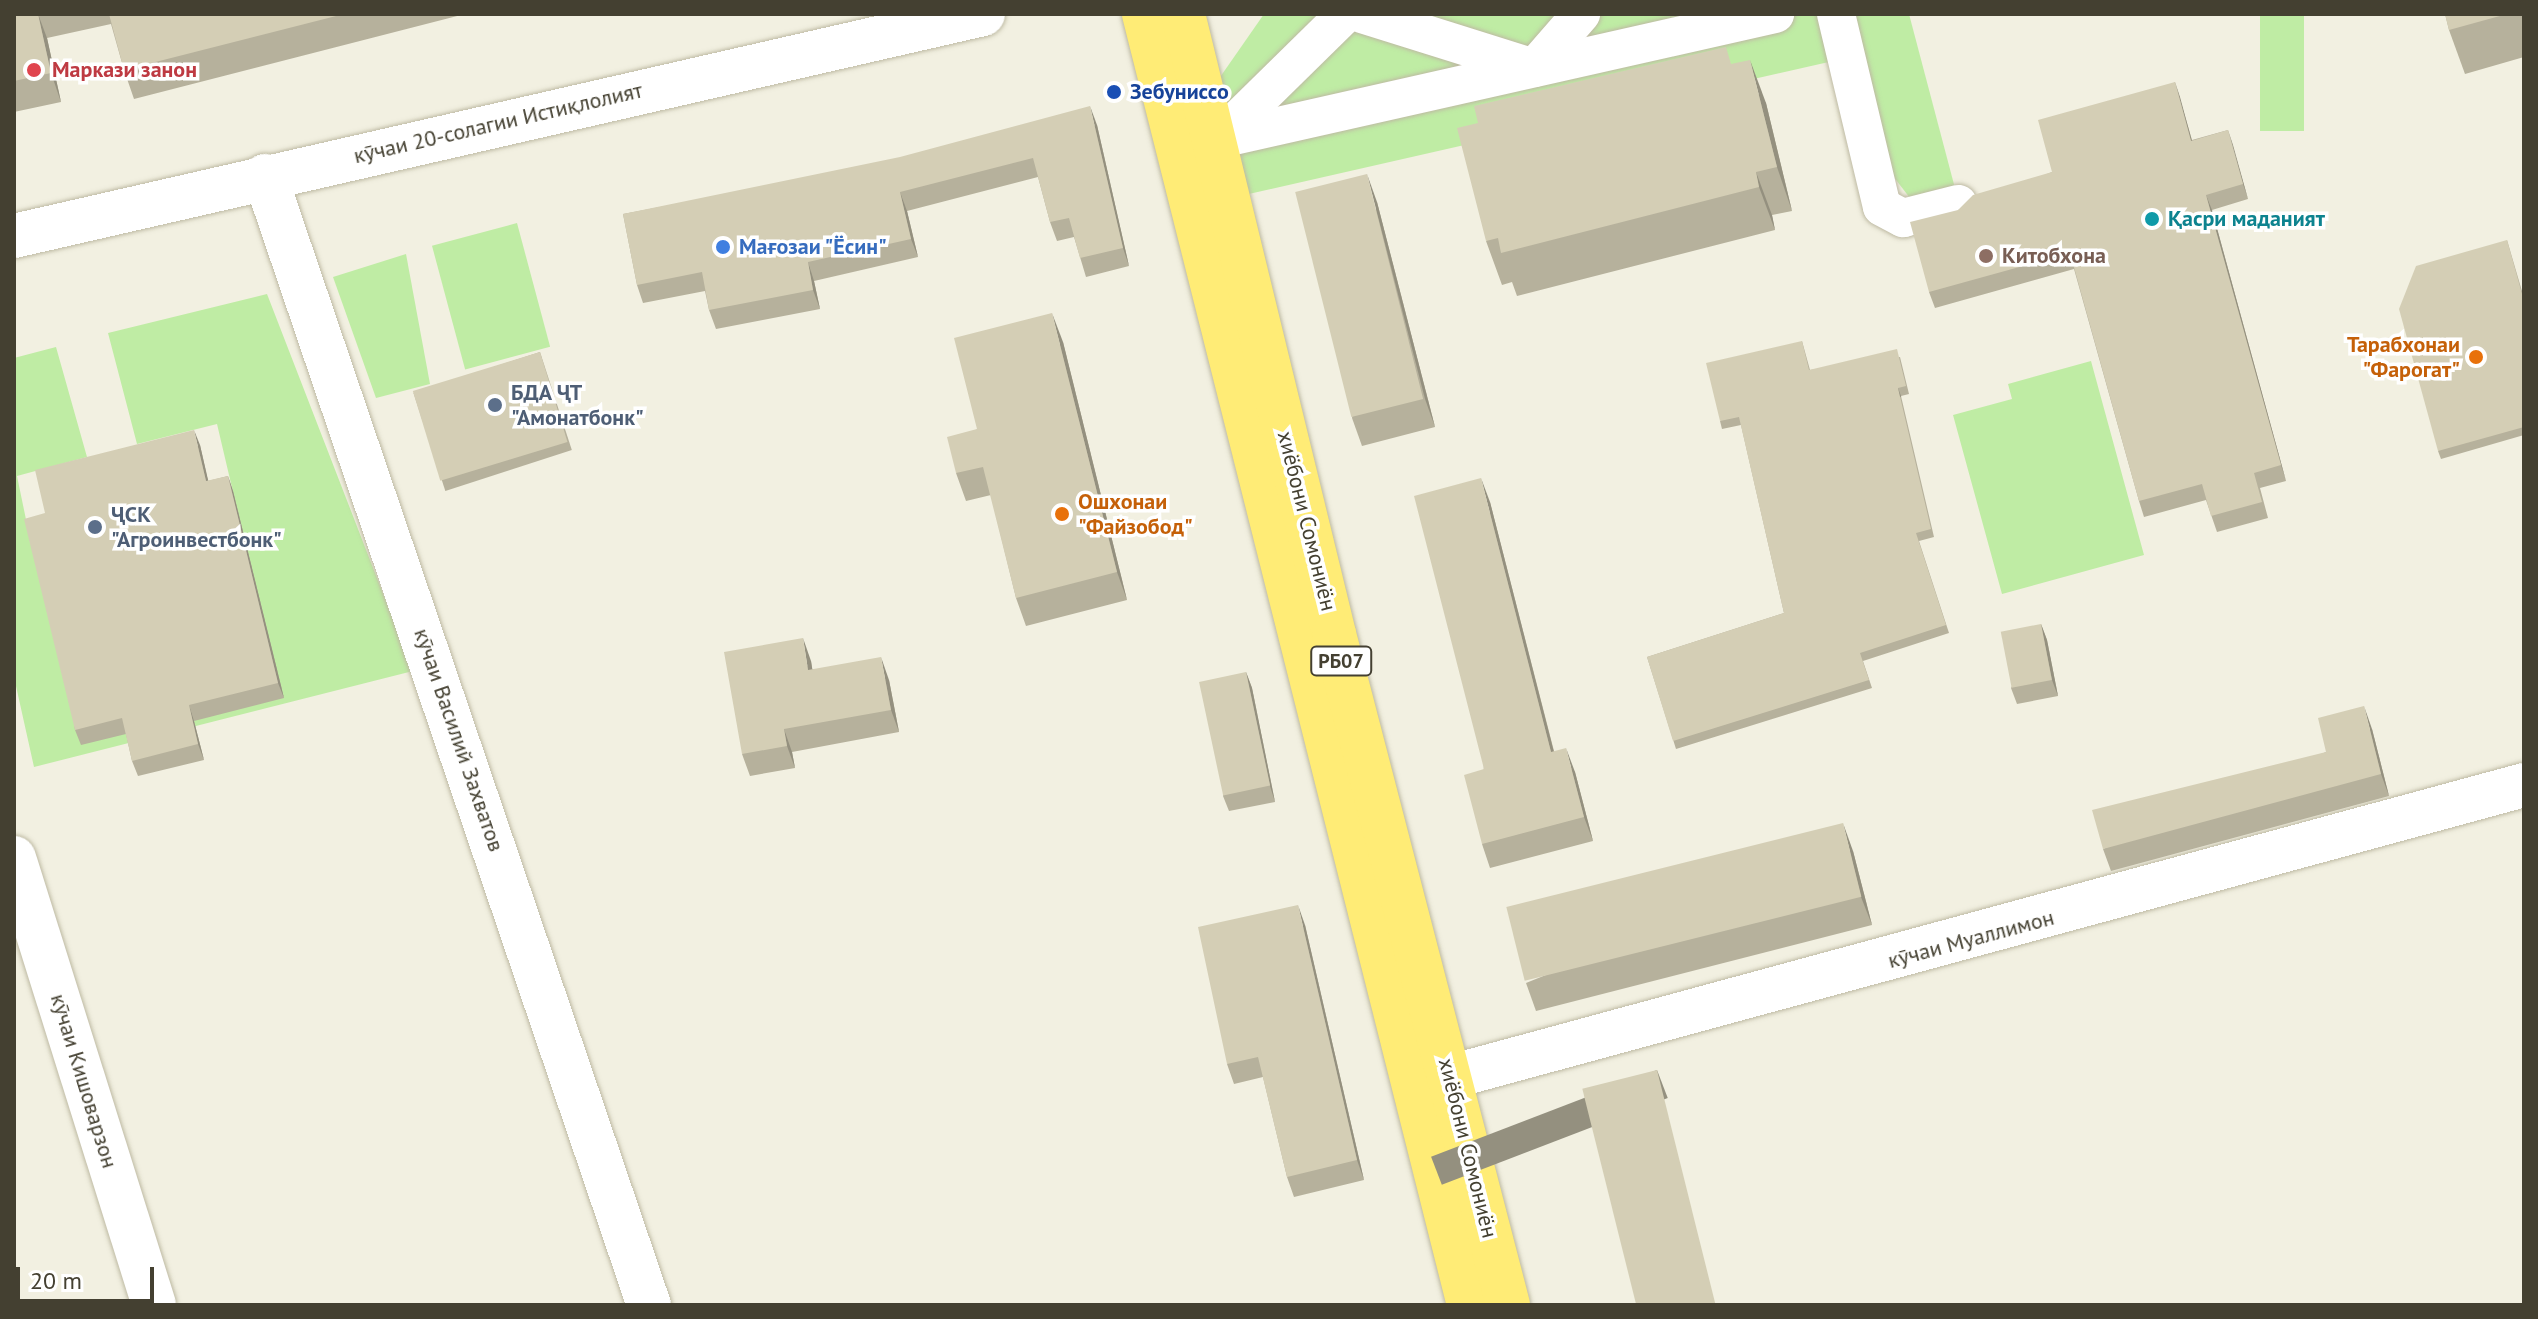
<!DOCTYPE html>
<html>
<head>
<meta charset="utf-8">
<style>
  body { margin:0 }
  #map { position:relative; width:2538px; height:1319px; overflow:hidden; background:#f2f0e1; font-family:"PT Sans",sans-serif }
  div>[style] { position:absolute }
  .green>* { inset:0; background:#bfeca4; transform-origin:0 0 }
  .roads { filter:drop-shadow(0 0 2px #bebaa3) drop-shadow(0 0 2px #bebaa3) }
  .pedestrian>* { height:38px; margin:-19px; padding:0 19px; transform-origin:19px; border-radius:19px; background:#fff }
  .minor>* { height:44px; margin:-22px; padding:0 22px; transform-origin:22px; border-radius:22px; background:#fff }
  .tertiary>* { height:44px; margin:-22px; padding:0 22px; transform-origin:22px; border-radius:22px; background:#fff }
  .trunk>* { height:44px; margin:-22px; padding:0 22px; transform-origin:22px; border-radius:22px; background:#ffec76 }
  .wall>* { inset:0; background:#b6b19c; transform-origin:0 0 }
  .shaded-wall>* { inset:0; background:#94907f; transform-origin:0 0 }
  .building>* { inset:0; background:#d4ceb5; transform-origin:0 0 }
  .dots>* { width:22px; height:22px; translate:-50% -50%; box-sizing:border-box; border:4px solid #fff; border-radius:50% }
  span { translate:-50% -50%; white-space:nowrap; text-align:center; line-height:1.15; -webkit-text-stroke:7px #fff; paint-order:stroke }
  .shield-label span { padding:2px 6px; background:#fff; border:2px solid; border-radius:6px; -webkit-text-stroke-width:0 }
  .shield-label { font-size:20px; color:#444031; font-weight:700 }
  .health-label { font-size:22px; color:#be3a42; font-weight:700 }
  .left { translate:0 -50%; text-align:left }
  .transit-label { font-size:22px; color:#164399; font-weight:700 }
  .street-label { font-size:22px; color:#444031 }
  .culture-label { font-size:22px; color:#0d838f; font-weight:700 }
  .shop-label { font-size:22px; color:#366cbe; font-weight:700 }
  .education-label { font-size:22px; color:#785e54; font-weight:700 }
  .food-label { font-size:22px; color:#c56008; font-weight:700 }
  .right { translate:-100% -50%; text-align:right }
  .service-label { font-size:22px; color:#4e5e75; font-weight:700 }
  .frame { position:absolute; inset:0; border:16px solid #444031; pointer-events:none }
  .scale { position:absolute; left:16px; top:1267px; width:138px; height:36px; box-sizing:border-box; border:4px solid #444031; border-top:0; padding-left:10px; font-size:24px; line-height:28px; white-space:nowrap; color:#444031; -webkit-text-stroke:6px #fff; paint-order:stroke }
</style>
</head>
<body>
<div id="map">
  <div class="green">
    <div style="clip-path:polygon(1264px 14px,1831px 14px,1842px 59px,1231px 198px,1209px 93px)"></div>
    <div style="clip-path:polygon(1847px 14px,1909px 14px,1956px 192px,1913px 202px,1883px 163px)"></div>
    <div style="left:2260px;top:14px;width:44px;height:117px"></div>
    <div style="left:517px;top:223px;width:128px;height:88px;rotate:75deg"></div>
    <div style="clip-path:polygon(406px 254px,430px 384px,376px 398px,333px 277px)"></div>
    <div style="clip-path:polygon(267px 294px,413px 671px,34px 767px,14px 677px,14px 358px,56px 347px,87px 457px,17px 476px,29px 534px,233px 492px,217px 424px,137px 444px,108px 333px)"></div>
    <div style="clip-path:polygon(2091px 361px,2144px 555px,2002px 594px,1953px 415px,2012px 399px,2008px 384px)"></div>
  </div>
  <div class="roads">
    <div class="pedestrian">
      <div style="left:1362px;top:14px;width:180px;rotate:17.4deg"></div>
      <div style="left:1534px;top:68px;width:72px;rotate:-49deg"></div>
      <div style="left:1836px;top:14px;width:198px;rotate:76.6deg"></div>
      <div style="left:1882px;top:207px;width:24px;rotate:28deg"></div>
      <div style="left:1903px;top:218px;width:57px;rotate:-14.3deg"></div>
      <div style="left:1219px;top:138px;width:177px;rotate:-44.5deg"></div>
      <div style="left:1185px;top:147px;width:605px;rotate:-12.7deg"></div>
    </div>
    <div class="minor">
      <div style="left:265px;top:176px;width:1193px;rotate:71.22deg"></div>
      <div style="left:14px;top:858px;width:468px;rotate:72.6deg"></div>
      <div style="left:1417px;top:1086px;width:1147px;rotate:-15.21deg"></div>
    </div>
    <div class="tertiary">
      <div style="left:14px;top:236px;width:994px;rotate:-12.9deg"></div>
    </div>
    <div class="trunk">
      <div style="left:1144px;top:14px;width:1331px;rotate:75.87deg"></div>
      <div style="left:1183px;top:14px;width:638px;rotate:76.31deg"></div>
      <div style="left:1334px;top:634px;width:693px;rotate:75.46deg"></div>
    </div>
  </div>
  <div class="wall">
    <div style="clip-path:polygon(14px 14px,465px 14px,134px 99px,124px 70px,111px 24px,47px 38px,61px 102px,14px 112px)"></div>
    <div style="clip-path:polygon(2445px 14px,2524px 14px,2524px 57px,2465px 74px,2449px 30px)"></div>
    <div style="clip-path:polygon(1732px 64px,1766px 103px,1792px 211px,1772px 215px,1775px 230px,1517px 296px,1512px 282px,1502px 285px,1486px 241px)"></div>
    <div style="clip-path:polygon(2175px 82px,2192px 140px,2228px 130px,2248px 199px,2212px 210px,2286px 481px,2260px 488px,2268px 518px,2217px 532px,2206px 500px,2144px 517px,2139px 501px,2074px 269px,1935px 308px,1929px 292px,1958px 210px,2052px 172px)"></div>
    <div style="clip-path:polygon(1097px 125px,1129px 266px,1086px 277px,1074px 237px,1057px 241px,1050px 222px,1038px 177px,907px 211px,918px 257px,814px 281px,820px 309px,716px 329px,709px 310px,705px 291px,643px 303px,637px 285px,623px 214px)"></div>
    <div style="clip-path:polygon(1377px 202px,1435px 427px,1362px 446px,1352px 418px)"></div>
    <div style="clip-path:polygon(2507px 240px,2524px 298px,2524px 435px,2441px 459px,2438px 451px)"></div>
    <div style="clip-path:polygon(1802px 341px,1810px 370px,1900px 357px,1909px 394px,1901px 396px,1934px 537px,1919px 541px,1949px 633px,1863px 661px,1872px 688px,1676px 749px,1647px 657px,1784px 613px,1741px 425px,1722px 429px,1720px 421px)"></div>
    <div style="clip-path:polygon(1063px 342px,1127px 600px,1026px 626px,1016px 598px,991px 495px,966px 501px,956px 473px,977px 429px)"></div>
    <div style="left:540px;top:352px;width:103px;height:133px;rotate:72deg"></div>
    <div style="clip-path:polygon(200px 445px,208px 481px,228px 476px,233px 491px,284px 698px,194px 721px,204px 760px,138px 776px,132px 761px,126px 734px,81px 745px,75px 730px,45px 513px)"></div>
    <div style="clip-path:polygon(1490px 502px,1554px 751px,1575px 772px,1593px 841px,1490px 868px,1482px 844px)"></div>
    <div style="clip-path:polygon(2041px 624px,2047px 640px,2058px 696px,2017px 704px,2011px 688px)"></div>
    <div style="clip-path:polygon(811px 661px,812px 669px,889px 680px,899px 732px,792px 752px,795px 768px,750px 776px,742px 754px)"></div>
    <div style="clip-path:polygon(1246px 672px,1252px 688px,1275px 802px,1229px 811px,1223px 796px)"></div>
    <div style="clip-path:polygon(2372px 729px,2389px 796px,2111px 871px,2103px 849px,2326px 752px)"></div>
    <div style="clip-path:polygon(1853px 851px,1872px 925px,1536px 1011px,1526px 983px)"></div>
    <div style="clip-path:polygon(1305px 925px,1364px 1180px,1294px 1197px,1287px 1177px,1263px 1077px,1234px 1084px,1227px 1064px)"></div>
  </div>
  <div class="shaded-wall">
    <div style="clip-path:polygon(38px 14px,47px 38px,61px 102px,51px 73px)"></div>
    <div style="clip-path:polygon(1750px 60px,1766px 103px,1792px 211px,1777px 167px)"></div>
    <div style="clip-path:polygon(2175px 82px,2180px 97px,2196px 156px,2191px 141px)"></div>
    <div style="clip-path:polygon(1090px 106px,1097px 125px,1129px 266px,1123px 248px)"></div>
    <div style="clip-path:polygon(2228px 130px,2233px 145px,2248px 199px,2243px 184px)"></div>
    <div style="clip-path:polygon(1756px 172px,1772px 215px,1775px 230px,1759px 187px)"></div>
    <div style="clip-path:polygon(1367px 174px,1377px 202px,1435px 427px,1425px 399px)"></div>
    <div style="clip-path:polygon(900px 192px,907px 211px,918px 257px,911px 239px)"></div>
    <div style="clip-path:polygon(2206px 195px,2212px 210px,2286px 481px,2281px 465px)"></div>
    <div style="clip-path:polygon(808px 262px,814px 281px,820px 309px,813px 290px)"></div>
    <div style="clip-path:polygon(1052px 313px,1063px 342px,1127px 600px,1117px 572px)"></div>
    <div style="left:1898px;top:388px;width:9px;height:145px;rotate:69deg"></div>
    <div style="clip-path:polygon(194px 430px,200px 445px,212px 497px,206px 481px)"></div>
    <div style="clip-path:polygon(228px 476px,233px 491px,284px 698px,278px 683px)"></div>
    <div style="clip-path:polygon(1481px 478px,1490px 502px,1560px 776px,1551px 752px)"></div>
    <div style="clip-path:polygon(2041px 624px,2047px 640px,2058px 696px,2052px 680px)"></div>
    <div style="clip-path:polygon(803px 638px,811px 661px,816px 692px,808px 670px)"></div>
    <div style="clip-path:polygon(881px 657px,889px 680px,899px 732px,891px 710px)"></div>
    <div style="clip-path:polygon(1246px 672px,1252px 688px,1275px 802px,1270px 786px)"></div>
    <div style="clip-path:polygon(189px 705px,194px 721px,204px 760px,198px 744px)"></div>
    <div style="clip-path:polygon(2364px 706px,2372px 729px,2389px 796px,2381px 774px)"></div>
    <div style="clip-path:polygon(784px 729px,792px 752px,795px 768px,787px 746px)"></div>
    <div style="clip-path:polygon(1566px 748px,1575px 772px,1593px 841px,1584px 817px)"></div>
    <div style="clip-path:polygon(1843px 823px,1853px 851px,1872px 925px,1861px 897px)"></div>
    <div style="clip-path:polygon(1298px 905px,1305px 925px,1364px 1180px,1357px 1160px)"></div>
    <div style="left:1657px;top:1070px;width:30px;height:242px;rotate:69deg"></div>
  </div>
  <div class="building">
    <div style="clip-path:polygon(14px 14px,38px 14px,51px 73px,14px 81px)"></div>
    <div style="clip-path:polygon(109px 14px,344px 14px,124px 70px)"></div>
    <div style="clip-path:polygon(2445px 14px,2507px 14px,2449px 30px)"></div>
    <div style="clip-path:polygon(1726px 47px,1731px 64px,1750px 60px,1777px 167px,1756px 172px,1759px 187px,1501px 253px,1498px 238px,1486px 241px,1457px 128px,1478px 123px,1474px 106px)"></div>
    <div style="clip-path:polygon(2175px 82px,2191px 141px,2228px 130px,2243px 184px,2206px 195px,2281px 465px,2254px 473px,2262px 502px,2211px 516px,2202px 484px,2139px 501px,2070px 253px,1929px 292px,1910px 222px,1958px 210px,1973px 195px,2052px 172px,2038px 120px)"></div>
    <div style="clip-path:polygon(1090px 106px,1123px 248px,1080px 258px,1069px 218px,1050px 222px,1033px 158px,900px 192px,911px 239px,808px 262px,813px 290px,709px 310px,702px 272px,637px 285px,623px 214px,900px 157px)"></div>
    <div style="left:1367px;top:174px;width:232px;height:74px;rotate:76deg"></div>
    <div style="clip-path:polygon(2507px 240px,2524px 301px,2524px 427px,2438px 451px,2399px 309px,2416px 266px)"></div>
    <div style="clip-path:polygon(1052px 313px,1117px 572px,1016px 598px,983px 467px,956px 473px,947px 437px,977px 429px,954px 338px)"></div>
    <div style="clip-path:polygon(1802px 341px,1809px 370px,1897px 349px,1906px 386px,1898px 388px,1931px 529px,1916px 533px,1946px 625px,1860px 653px,1869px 680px,1673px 741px,1647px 657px,1784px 613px,1739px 417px,1720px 421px,1706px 363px)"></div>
    <div style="left:540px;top:352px;width:94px;height:133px;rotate:73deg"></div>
    <div style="clip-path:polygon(194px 430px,206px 481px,228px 476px,278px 683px,189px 705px,198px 744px,132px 761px,122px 718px,75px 730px,24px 519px,45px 513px,35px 470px)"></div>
    <div style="clip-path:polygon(1481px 478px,1551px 752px,1566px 748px,1584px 817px,1482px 844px,1464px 775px,1484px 769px,1414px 496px)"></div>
    <div style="left:2041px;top:624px;width:57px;height:41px;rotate:79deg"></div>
    <div style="clip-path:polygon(803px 638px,808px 670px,881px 657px,891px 710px,784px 729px,787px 746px,742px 754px,724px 652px)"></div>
    <div style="left:1246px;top:672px;width:116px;height:48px;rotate:78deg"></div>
    <div style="clip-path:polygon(2364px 706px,2381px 774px,2103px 849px,2092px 810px,2326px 752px,2318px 718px)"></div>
    <div style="left:1843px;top:823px;width:76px;height:347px;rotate:76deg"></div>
    <div style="clip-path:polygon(1298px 905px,1357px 1160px,1287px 1177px,1258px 1057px,1227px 1064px,1198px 927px)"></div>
    <div style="left:1657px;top:1070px;width:242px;height:77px;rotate:76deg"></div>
  </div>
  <div class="dots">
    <div style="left:34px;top:70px;background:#e0444e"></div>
    <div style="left:1114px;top:92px;background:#1a4fb4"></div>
    <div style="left:2152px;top:219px;background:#0f9aa8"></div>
    <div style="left:723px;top:247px;background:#3f7fe0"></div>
    <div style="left:1986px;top:256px;background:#8d6e63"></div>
    <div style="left:2476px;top:357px;background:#e8710a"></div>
    <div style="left:495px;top:405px;background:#5c6f8a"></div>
    <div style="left:1062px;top:514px;background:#e8710a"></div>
    <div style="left:95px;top:527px;background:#5c6f8a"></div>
  </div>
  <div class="shield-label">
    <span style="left:1341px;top:661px">РБ07</span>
  </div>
  <div class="health-label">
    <span class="left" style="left:52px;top:70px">Маркази занон</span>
  </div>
  <div class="transit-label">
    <span class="left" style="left:1130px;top:92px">Зебуниссо</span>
  </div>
  <div class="street-label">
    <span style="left:498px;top:123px;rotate:-13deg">кӯчаи 20-солагии Истиқлолият</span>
    <span style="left:1307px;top:521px;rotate:76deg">хиёбони Сомониён</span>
    <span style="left:459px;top:740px;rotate:71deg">кӯчаи Василий Захватов</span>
    <span style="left:1971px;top:939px;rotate:-15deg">кӯчаи Муаллимон</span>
    <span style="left:84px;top:1081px;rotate:73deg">кӯчаи Кишоварзон</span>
    <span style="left:1468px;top:1148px;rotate:76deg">хиёбони Сомониён</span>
  </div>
  <div class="culture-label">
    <span class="left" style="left:2168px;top:219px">Қасри маданият</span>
  </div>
  <div class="shop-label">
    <span class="left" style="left:739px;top:247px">Мағозаи "Ёсин"</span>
  </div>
  <div class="education-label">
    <span class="left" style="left:2002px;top:256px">Китобхона</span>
  </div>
  <div class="food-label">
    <span class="right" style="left:2460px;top:357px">Тарабхонаи<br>"Фарогат"</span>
    <span class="left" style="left:1078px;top:514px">Ошхонаи<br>"Файзобод"</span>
  </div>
  <div class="service-label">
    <span class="left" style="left:511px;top:405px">БДА ҶТ<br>"Амонатбонк"</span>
    <span class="left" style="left:111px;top:527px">ҶСК<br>"Агроинвестбонк"</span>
  </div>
  <div class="frame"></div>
  <div class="scale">20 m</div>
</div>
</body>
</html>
